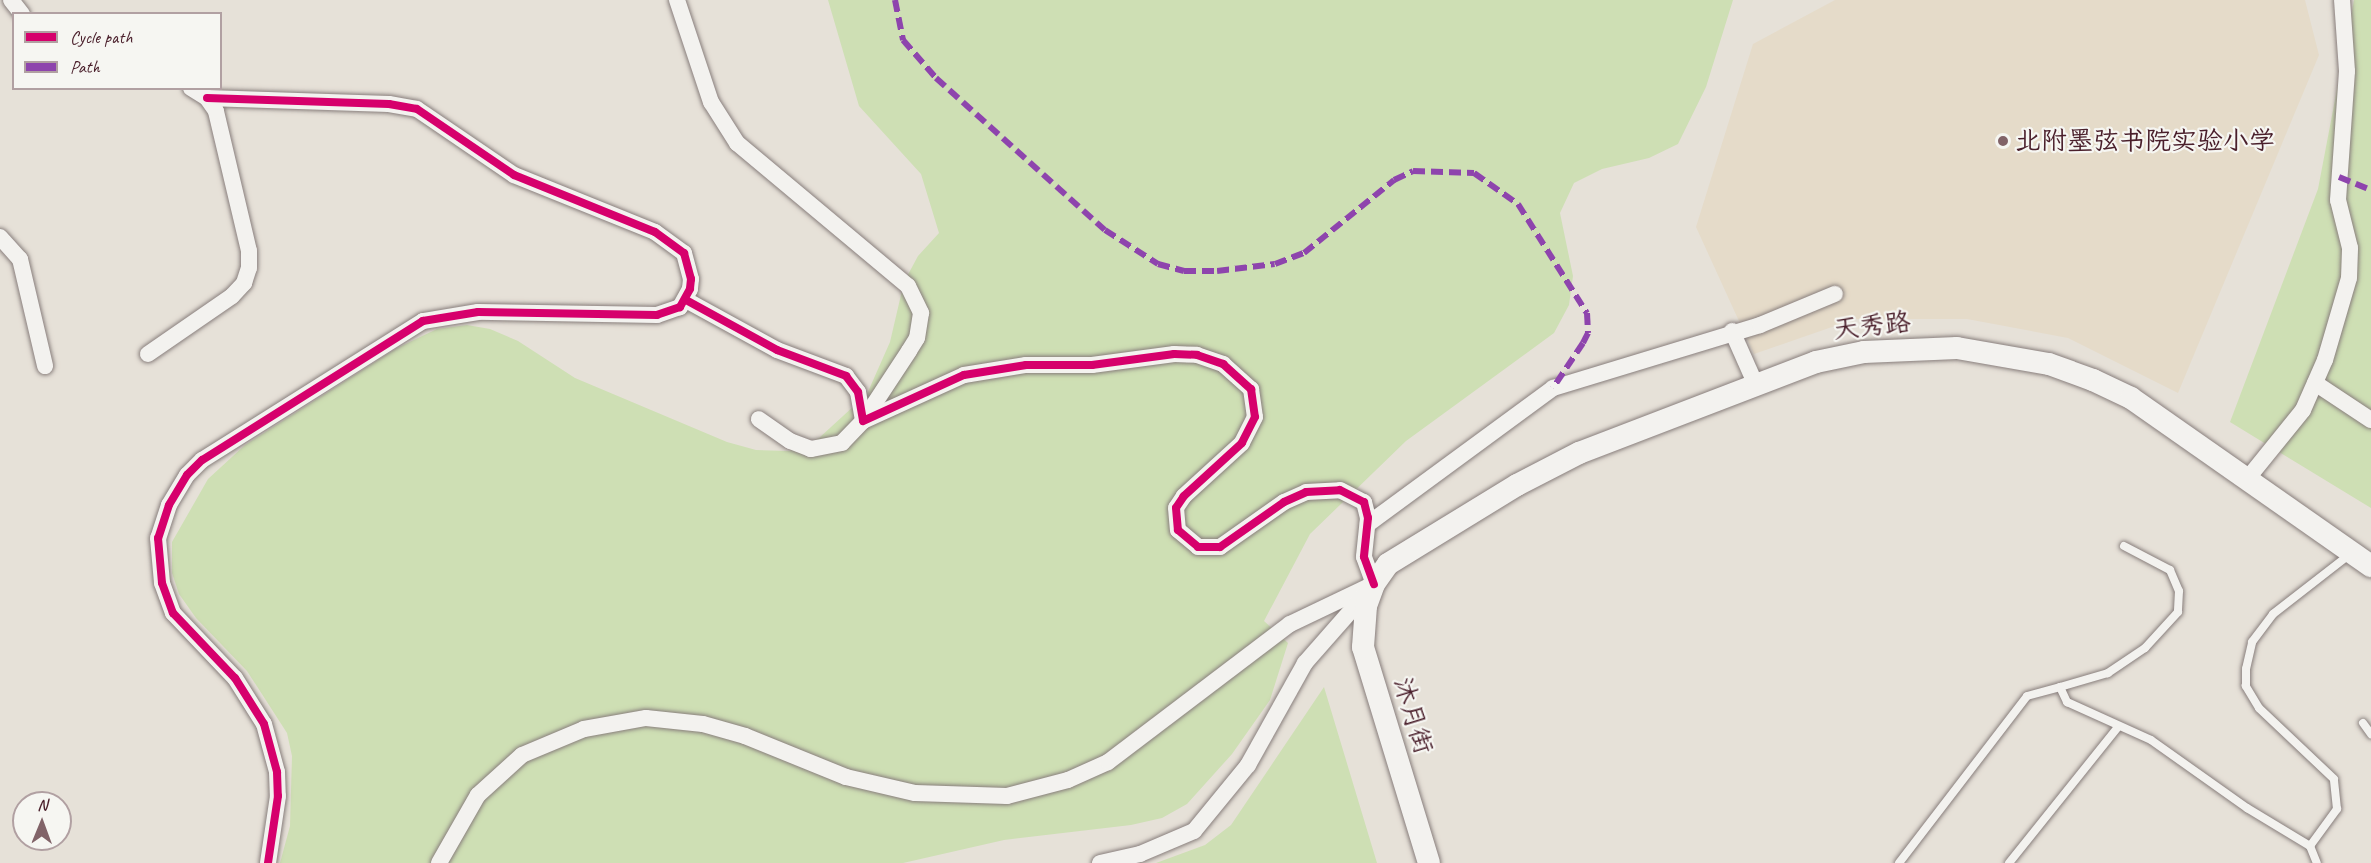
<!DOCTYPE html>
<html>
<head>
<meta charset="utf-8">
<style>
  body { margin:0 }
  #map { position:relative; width:2371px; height:863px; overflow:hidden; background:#e6e1d8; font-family:Caveat,"LXGW WenKai TC",sans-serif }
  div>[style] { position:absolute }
  .built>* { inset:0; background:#e5dbc9 }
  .green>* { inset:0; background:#cedfb4 }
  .roads { filter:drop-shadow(0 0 2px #887e7c) drop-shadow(0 0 2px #887e7c) }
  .lane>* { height:8px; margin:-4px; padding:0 4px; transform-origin:4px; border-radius:4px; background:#f3f2ef }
  .street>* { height:16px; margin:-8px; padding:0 8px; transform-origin:8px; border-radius:8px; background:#f3f2ef }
  .secondary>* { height:22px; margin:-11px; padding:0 11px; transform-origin:11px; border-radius:11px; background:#f3f2ef }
  .quiet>* { height:6px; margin-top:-3px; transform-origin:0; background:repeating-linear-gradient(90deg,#8e44ad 0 12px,transparent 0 18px) }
  .cycleway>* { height:8px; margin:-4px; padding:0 4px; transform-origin:4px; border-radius:4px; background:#d6006c }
  .dots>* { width:16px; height:16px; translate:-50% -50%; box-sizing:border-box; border:3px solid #f6f6f2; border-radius:50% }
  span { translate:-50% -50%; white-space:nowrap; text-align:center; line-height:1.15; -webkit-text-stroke:4.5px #f6f6f2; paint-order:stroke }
  .poi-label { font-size:26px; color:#4a1f2b }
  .left { translate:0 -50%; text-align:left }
  .street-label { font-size:26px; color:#4a1f2b }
  .legend { position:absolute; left:12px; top:12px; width:210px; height:78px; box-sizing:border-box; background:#f6f6f2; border:2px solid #b1a0a2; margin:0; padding:8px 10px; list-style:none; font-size:18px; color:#4a1f2b }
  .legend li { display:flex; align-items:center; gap:12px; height:30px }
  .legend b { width:30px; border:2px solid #b1a0a2 }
  .north { position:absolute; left:12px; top:791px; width:60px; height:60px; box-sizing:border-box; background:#f6f6f2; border:2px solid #b1a0a2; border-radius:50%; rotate:1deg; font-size:16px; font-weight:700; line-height:24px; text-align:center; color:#4a1f2b }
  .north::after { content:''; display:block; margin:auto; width:21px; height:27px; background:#816368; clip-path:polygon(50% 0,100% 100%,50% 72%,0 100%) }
</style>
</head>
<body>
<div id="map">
  <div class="built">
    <div style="clip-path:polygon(1835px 0,2305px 0,2319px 55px,2178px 393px,2068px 338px,1967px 319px,1855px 319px,1754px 354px,1696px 227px,1753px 44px)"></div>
  </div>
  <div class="green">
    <div style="clip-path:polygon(828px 0,1733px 0,1706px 87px,1678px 144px,1649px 158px,1602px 169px,1574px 183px,1560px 213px,1573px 276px,1569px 305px,1554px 333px,1406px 441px,1310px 534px,1264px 621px,1288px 643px,1270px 700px,1232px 754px,1187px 804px,1162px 818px,1131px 825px,1004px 840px,903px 863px,280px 863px,290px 826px,292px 756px,287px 733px,247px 671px,196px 618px,179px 594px,172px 573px,172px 542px,208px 479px,245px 445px,397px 348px,437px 329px,467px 325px,490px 329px,518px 341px,575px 378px,727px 442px,756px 450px,789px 451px,819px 438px,867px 394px,890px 342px,904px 282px,918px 256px,939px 233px,921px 174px,859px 106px)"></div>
    <div style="clip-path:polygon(2354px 0,2371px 0,2371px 508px,2230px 422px,2318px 189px)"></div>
    <div style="clip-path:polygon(1324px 687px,1377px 863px,1156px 863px,1205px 845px,1231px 825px)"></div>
  </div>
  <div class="roads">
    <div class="lane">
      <div style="left:2124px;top:546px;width:52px;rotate:27.6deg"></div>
      <div style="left:2170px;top:570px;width:23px;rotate:67deg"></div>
      <div style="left:2179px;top:591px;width:21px;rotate:93deg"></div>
      <div style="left:2178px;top:612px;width:49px;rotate:132.5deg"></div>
      <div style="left:2145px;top:648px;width:45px;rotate:146deg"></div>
      <div style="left:2108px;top:673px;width:50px;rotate:163.7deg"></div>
      <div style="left:2060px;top:687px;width:17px;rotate:65deg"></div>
      <div style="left:2067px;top:702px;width:92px;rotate:24.3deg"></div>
      <div style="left:2151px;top:740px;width:118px;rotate:35.3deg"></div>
      <div style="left:2247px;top:808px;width:74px;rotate:31.1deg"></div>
      <div style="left:2310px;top:846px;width:46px;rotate:-53.9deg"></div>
      <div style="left:2337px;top:809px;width:30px;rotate:-96deg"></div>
      <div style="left:2334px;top:779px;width:103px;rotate:-136.6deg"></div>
      <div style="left:2259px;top:708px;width:26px;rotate:-121deg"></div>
      <div style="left:2246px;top:686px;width:17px;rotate:-90deg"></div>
      <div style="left:2246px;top:669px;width:28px;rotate:-77deg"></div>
      <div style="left:2252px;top:642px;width:35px;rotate:-53deg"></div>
      <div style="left:2273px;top:614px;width:98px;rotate:-37.9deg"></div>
      <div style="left:2363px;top:723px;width:14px;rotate:54deg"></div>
      <div style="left:2310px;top:846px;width:18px;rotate:68deg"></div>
      <div style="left:1899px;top:863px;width:210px;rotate:-52.5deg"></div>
      <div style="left:2027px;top:696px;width:34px;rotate:-15deg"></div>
      <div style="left:2009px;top:863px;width:174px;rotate:-51.3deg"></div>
    </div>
    <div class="street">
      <div style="left:11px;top:0;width:18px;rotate:52deg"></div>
      <div style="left:677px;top:0;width:108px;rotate:71.6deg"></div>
      <div style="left:711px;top:102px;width:49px;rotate:57.6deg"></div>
      <div style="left:737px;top:143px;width:223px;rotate:39.9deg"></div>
      <div style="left:908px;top:286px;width:30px;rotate:64deg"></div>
      <div style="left:921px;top:313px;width:25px;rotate:99deg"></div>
      <div style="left:917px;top:338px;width:15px;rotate:122deg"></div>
      <div style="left:909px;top:351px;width:84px;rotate:123.3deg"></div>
      <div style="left:863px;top:421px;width:30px;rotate:134deg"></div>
      <div style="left:842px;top:443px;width:32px;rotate:169deg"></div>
      <div style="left:811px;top:449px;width:22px;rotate:-159deg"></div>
      <div style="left:790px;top:441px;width:38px;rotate:-145deg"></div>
      <div style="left:207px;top:98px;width:182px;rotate:1.9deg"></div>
      <div style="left:389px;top:104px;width:28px;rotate:10deg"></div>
      <div style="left:417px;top:109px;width:117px;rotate:34.2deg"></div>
      <div style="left:514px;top:175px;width:152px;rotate:22deg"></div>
      <div style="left:655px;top:232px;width:36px;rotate:36deg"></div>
      <div style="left:684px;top:253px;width:27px;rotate:75deg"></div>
      <div style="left:691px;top:279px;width:10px;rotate:96deg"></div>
      <div style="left:690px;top:289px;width:21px;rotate:119deg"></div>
      <div style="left:680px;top:307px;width:24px;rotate:161deg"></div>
      <div style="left:657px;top:315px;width:179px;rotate:-179deg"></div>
      <div style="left:478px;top:312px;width:56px;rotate:170.7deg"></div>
      <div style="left:423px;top:321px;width:261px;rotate:147.8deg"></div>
      <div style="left:202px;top:460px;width:21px;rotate:135deg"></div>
      <div style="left:187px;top:475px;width:35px;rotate:121deg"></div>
      <div style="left:169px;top:505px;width:35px;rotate:108deg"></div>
      <div style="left:158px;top:538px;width:45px;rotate:84.9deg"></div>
      <div style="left:162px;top:583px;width:32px;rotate:70deg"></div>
      <div style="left:173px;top:613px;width:90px;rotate:46.4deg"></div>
      <div style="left:235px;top:678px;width:54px;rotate:57.8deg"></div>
      <div style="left:264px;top:724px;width:50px;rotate:74.8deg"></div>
      <div style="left:277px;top:772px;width:24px;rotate:88deg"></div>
      <div style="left:278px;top:796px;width:68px;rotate:98.5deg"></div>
      <div style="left:0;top:237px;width:30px;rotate:48deg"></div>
      <div style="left:20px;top:259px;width:110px;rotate:76.8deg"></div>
      <div style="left:686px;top:300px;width:104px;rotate:28.8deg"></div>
      <div style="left:777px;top:350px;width:74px;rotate:20.6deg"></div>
      <div style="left:846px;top:376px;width:20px;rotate:53deg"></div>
      <div style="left:858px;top:392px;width:29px;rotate:80deg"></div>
      <div style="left:863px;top:421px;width:111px;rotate:-24.5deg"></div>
      <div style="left:964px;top:375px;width:63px;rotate:-9.2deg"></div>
      <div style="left:1026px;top:365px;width:66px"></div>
      <div style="left:1092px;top:365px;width:83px;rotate:-7.6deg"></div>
      <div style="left:1174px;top:354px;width:23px;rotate:2deg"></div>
      <div style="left:1197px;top:355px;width:28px;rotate:19deg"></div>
      <div style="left:1223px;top:364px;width:38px;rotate:42deg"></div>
      <div style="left:1251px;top:389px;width:28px;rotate:82deg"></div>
      <div style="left:1255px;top:417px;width:29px;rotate:117deg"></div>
      <div style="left:1242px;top:443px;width:79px;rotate:137.6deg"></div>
      <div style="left:1184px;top:496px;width:14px;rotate:124deg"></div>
      <div style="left:1176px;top:508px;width:22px;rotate:85deg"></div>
      <div style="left:1178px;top:530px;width:26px;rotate:40deg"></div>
      <div style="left:1198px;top:547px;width:22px"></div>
      <div style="left:1220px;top:547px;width:78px;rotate:-35.1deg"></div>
      <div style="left:1284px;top:502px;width:24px;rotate:-24deg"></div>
      <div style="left:1306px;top:492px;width:34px;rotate:-3deg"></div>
      <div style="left:1340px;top:490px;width:27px;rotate:27deg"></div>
      <div style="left:1364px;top:502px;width:16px;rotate:76deg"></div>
      <div style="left:1368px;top:518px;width:39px;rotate:96deg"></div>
      <div style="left:1364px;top:557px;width:29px;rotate:70deg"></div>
      <div style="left:1732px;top:331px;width:57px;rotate:66.1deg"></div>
      <div style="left:148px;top:354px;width:102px;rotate:-34.6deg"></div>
      <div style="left:232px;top:296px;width:18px;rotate:-47deg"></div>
      <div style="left:244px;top:283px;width:16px;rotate:-72deg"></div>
      <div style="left:249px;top:268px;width:17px;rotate:-90deg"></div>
      <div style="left:249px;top:251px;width:144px;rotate:-103.3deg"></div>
      <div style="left:216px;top:111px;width:16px;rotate:-125deg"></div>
      <div style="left:207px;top:98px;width:19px;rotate:-148deg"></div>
      <div style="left:2315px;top:383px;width:67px;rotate:33.5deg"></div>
      <div style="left:2248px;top:478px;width:87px;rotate:-51deg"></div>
      <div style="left:2303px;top:410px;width:55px;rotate:-66.3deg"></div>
      <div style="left:2325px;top:360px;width:85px;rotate:-73.7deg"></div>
      <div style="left:2349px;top:278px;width:30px;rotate:-88deg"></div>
      <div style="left:2350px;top:248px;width:49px;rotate:-104deg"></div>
      <div style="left:2338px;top:200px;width:129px;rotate:-86deg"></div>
      <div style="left:2347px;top:71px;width:71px;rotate:-94deg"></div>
      <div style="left:1368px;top:524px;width:230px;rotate:-36.3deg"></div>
      <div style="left:1553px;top:388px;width:216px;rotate:-16.9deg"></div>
      <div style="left:1760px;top:325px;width:81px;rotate:-22.5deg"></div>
      <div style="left:439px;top:863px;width:78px;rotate:-60.2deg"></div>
      <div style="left:478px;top:795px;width:59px;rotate:-42.3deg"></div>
      <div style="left:522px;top:755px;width:67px;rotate:-22.8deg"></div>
      <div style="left:584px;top:729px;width:63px;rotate:-10.1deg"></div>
      <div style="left:646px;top:718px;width:57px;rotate:6deg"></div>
      <div style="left:703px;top:724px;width:44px;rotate:15.9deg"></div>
      <div style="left:745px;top:736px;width:109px;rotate:22.1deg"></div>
      <div style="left:846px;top:777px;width:71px;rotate:13.1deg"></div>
      <div style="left:915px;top:793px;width:92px;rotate:1.9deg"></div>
      <div style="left:1007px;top:796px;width:63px;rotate:-14.7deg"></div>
      <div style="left:1068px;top:780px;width:44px;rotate:-24.2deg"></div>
      <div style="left:1108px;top:762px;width:228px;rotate:-37.2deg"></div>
      <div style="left:1290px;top:624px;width:93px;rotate:-25.5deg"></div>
      <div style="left:1100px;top:863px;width:41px;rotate:-12.7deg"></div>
      <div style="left:1140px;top:854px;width:59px;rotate:-23.1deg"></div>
      <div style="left:1194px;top:831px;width:85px;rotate:-50.7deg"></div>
      <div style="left:1248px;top:765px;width:117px;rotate:-60.8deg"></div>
      <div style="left:1305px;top:663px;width:98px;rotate:-48.7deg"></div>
    </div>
    <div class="secondary">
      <div style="left:1429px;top:863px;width:226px;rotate:-107deg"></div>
      <div style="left:1363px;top:647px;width:41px;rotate:-85.8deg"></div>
      <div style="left:1366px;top:606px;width:23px;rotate:-70deg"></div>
      <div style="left:1374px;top:584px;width:24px;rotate:-55deg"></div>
      <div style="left:1388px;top:564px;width:151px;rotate:-31.5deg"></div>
      <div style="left:1517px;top:485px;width:70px;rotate:-27.3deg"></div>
      <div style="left:1579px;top:453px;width:254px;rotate:-21deg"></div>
      <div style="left:1816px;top:362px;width:49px;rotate:-11.8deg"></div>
      <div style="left:1864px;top:352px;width:93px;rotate:-2.5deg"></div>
      <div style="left:1957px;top:348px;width:93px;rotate:9.9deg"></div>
      <div style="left:2049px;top:364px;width:47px;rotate:20deg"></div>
      <div style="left:2093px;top:380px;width:42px;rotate:25.3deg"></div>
      <div style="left:2131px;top:398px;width:293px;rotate:35deg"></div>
    </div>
  </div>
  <div class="quiet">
    <div style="left:895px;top:0;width:41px;rotate:78.7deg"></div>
    <div style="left:903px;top:40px;width:50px;rotate:49deg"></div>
    <div style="left:936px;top:78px;width:227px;rotate:42deg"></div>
    <div style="left:1105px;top:230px;width:63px;rotate:32.7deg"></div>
    <div style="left:1158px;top:264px;width:27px;rotate:15deg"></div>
    <div style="left:1184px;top:271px;width:33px"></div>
    <div style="left:1217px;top:271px;width:58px;rotate:-6.9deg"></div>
    <div style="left:1275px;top:264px;width:31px;rotate:-21deg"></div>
    <div style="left:1304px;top:253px;width:116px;rotate:-39deg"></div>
    <div style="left:1394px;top:180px;width:21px;rotate:-25deg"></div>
    <div style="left:1413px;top:171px;width:61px;rotate:1.9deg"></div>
    <div style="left:1474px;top:173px;width:54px;rotate:35.2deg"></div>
    <div style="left:1518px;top:204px;width:129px;rotate:57.7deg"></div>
    <div style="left:1587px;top:313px;width:20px;rotate:87deg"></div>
    <div style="left:1588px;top:333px;width:11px;rotate:117deg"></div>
    <div style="left:1583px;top:343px;width:54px;rotate:123.7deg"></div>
    <div style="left:2339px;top:177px;width:35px;rotate:22deg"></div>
  </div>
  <div class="cycleway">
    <div style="left:207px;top:98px;width:182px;rotate:1.9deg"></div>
    <div style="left:389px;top:104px;width:28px;rotate:10deg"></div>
    <div style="left:417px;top:109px;width:117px;rotate:34.2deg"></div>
    <div style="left:514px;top:175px;width:152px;rotate:22deg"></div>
    <div style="left:655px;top:232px;width:36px;rotate:36deg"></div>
    <div style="left:684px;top:253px;width:27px;rotate:75deg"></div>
    <div style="left:691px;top:279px;width:10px;rotate:96deg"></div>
    <div style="left:690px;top:289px;width:21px;rotate:119deg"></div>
    <div style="left:680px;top:307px;width:24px;rotate:161deg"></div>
    <div style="left:657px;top:315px;width:179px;rotate:-179deg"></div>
    <div style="left:478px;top:312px;width:56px;rotate:170.7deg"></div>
    <div style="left:423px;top:321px;width:261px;rotate:147.8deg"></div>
    <div style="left:202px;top:460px;width:21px;rotate:135deg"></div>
    <div style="left:187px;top:475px;width:35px;rotate:121deg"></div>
    <div style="left:169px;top:505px;width:35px;rotate:108deg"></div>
    <div style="left:158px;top:538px;width:45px;rotate:84.9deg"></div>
    <div style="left:162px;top:583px;width:32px;rotate:70deg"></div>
    <div style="left:173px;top:613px;width:90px;rotate:46.4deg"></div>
    <div style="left:235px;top:678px;width:54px;rotate:57.8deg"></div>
    <div style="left:264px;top:724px;width:50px;rotate:74.8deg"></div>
    <div style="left:277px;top:772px;width:24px;rotate:88deg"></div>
    <div style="left:278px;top:796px;width:68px;rotate:98.5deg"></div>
    <div style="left:686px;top:300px;width:104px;rotate:28.8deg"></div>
    <div style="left:777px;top:350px;width:74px;rotate:20.6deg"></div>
    <div style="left:846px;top:376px;width:20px;rotate:53deg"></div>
    <div style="left:858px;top:392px;width:29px;rotate:80deg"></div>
    <div style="left:863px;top:421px;width:111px;rotate:-24.5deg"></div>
    <div style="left:964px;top:375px;width:63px;rotate:-9.2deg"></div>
    <div style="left:1026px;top:365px;width:66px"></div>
    <div style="left:1092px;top:365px;width:83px;rotate:-7.6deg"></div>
    <div style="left:1174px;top:354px;width:23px;rotate:2deg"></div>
    <div style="left:1197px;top:355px;width:28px;rotate:19deg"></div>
    <div style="left:1223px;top:364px;width:38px;rotate:42deg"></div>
    <div style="left:1251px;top:389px;width:28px;rotate:82deg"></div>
    <div style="left:1255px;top:417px;width:29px;rotate:117deg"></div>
    <div style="left:1242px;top:443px;width:79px;rotate:137.6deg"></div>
    <div style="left:1184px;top:496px;width:14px;rotate:124deg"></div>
    <div style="left:1176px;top:508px;width:22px;rotate:85deg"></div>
    <div style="left:1178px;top:530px;width:26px;rotate:40deg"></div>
    <div style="left:1198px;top:547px;width:22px"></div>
    <div style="left:1220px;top:547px;width:78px;rotate:-35.1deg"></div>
    <div style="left:1284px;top:502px;width:24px;rotate:-24deg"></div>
    <div style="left:1306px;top:492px;width:34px;rotate:-3deg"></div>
    <div style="left:1340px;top:490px;width:27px;rotate:27deg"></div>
    <div style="left:1364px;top:502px;width:16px;rotate:76deg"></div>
    <div style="left:1368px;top:518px;width:39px;rotate:96deg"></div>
    <div style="left:1364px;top:557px;width:29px;rotate:70deg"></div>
  </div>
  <div class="dots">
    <div style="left:2003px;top:141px;background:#816368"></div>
  </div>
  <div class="poi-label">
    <span class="left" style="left:2015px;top:141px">北附墨弦书院实验小学</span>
  </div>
  <div class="street-label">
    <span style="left:1872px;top:326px;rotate:-6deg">天秀路</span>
    <span style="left:1413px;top:716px;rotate:73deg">沐月街</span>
  </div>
  <ul class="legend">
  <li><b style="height:8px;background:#d6006c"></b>Cycle path</li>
  <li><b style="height:8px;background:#8e44ad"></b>Path</li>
  </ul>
  <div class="north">N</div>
</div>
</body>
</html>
